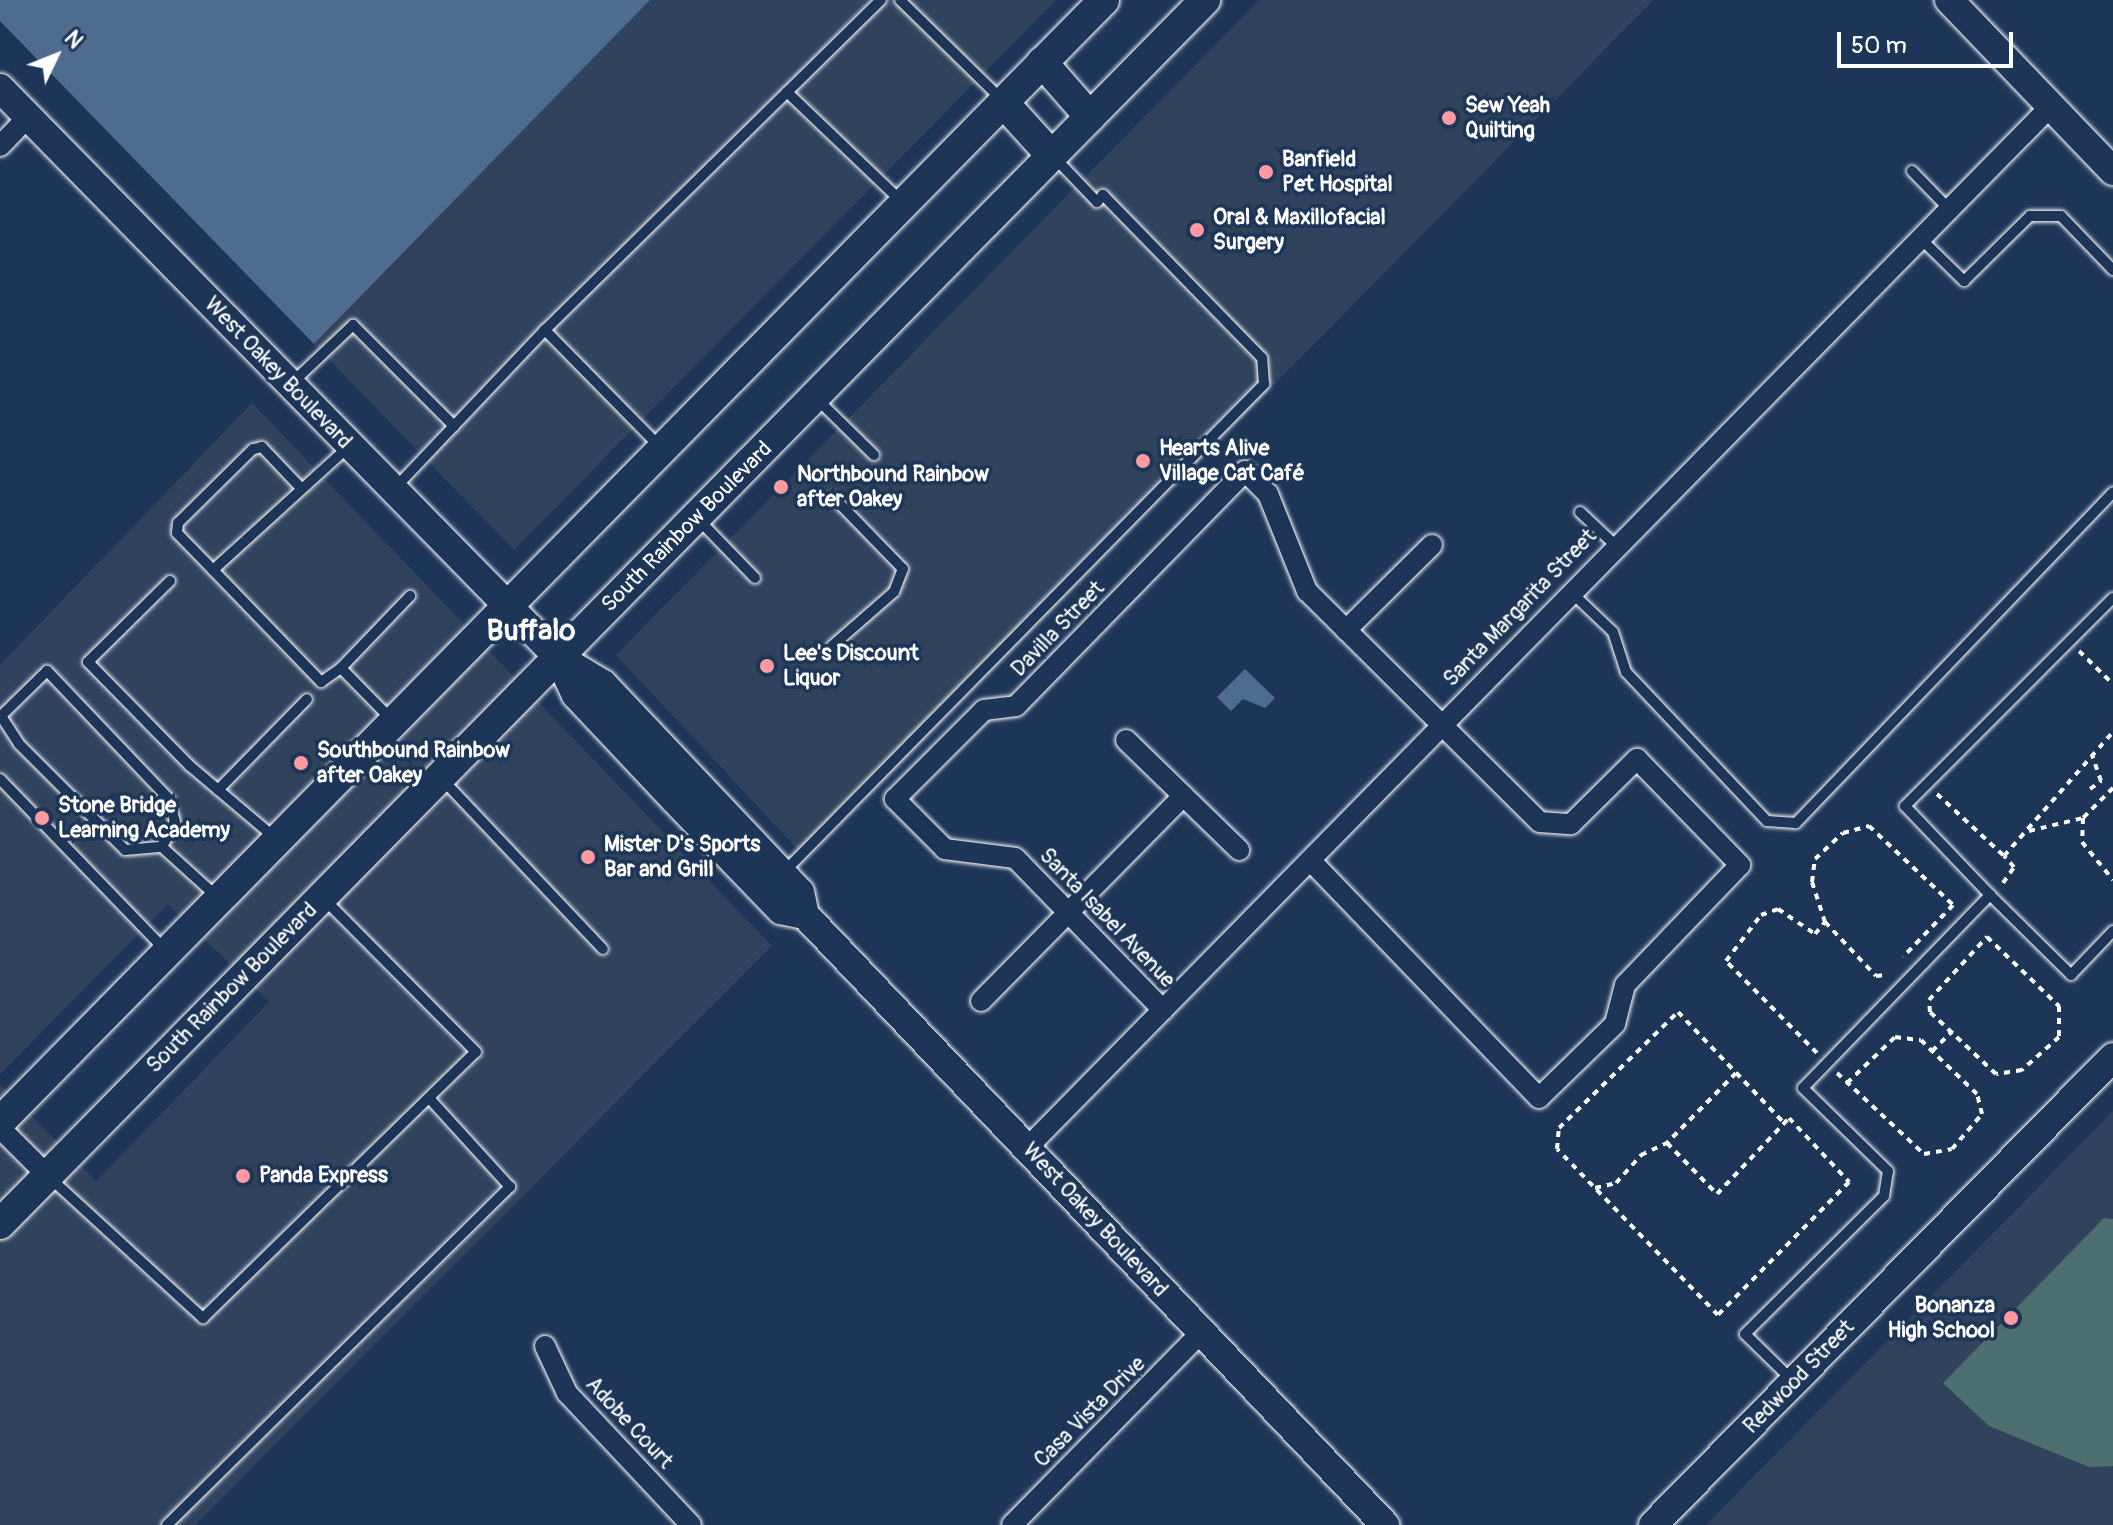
<!DOCTYPE html>
<html>
<head>
<meta charset="utf-8">
<style>
  body { margin:0 }
  #map { position:relative; width:2113px; height:1525px; overflow:hidden; background:#1d3557; font-family:Pangolin,sans-serif }
  div>[style] { position:absolute }
  .built>* { inset:0; background:#31425d }
  .green>* { inset:0; background:#4d6f70 }
  .water>* { inset:0; background:#4f6c8f }
  .path>* { height:4px; margin-top:-2px; transform-origin:0; background:repeating-linear-gradient(90deg,#fff 0 6px,transparent 0 12px) }
  .roads { filter:drop-shadow(0 0 2px #fff) drop-shadow(0 0 2px #fff) }
  .lane>* { height:10px; margin:-5px; padding:0 5px; transform-origin:5px; border-radius:5px; background:#1d3557 }
  .street>* { height:20px; margin:-10px; padding:0 10px; transform-origin:10px; border-radius:10px; background:#1d3557 }
  .secondary>* { height:28px; margin:-14px; padding:0 14px; transform-origin:14px; border-radius:14px; background:#1d3557 }
  .primary>* { height:30px; margin:-15px; padding:0 15px; transform-origin:15px; border-radius:15px; background:#1d3557 }
  .dots>* { width:22px; height:22px; translate:-50% -50%; box-sizing:border-box; border:4px solid #1d3557; border-radius:50% }
  span { translate:-50% -50%; white-space:nowrap; text-align:center; line-height:1.15; -webkit-text-stroke:7px #1d3557; paint-order:stroke }
  .poi-label { font-size:22px; color:#fff; font-weight:700 }
  .left { translate:0 -50%; text-align:left }
  .right { translate:-100% -50%; text-align:right }
  .street-label { font-size:22px; color:#fff }
  .district-label { font-size:30px; color:#fff; font-weight:700 }
  .north { position:absolute; left:16px; top:16px; width:80px; height:80px; -webkit-text-stroke:6px #1d3557; paint-order:stroke; rotate:47deg; font-size:22px; font-weight:700; line-height:32px; text-align:center; color:#fff }
  .north::after { content:''; display:block; margin:auto; width:28px; height:36px; background:#fff; clip-path:polygon(50% 0,100% 100%,50% 72%,0 100%) }
  .scale { position:absolute; left:1837px; top:32px; width:176px; height:36px; box-sizing:border-box; border:4px solid #fff; border-top:0; padding-left:10px; font-size:24px; line-height:28px; white-space:nowrap; color:#fff; -webkit-text-stroke:6px #1d3557; paint-order:stroke }
</style>
</head>
<body>
<div id="map">
  <div class="built">
    <div style="clip-path:polygon(650px 0,1056px 0,514px 550px,314px 344px)"></div>
    <div style="clip-path:polygon(1259px 0,1654px 0,806px 858px,616px 655px)"></div>
    <div style="clip-path:polygon(252px 403px,772px 946px,195px 1525px,0 1525px,0 1084px,96px 1181px,269px 1002px,168px 904px,0 1074px,0 665px)"></div>
    <div style="clip-path:polygon(2113px 1111px,2113px 1525px,1706px 1525px)"></div>
  </div>
  <div class="green">
    <div style="clip-path:polygon(2104px 1218px,2113px 1219px,2113px 1466px,2089px 1467px,1989px 1426px,1943px 1383px)"></div>
  </div>
  <div class="water">
    <div style="clip-path:polygon(0 0,650px 0,314px 344px,0 21px)"></div>
    <div style="clip-path:polygon(1245px 669px,1275px 698px,1265px 708px,1243px 699px,1231px 711px,1217px 697px)"></div>
  </div>
  <div class="path">
    <div style="left:2079px;top:651px;width:47px;rotate:44.1deg"></div>
    <div style="left:2113px;top:788px;width:42px;rotate:135deg"></div>
    <div style="left:2083px;top:818px;width:24px;rotate:92deg"></div>
    <div style="left:2082px;top:842px;width:49px;rotate:50.8deg"></div>
    <div style="left:2090px;top:789px;width:14px;rotate:-36deg"></div>
    <div style="left:2101px;top:781px;width:28px;rotate:-109deg"></div>
    <div style="left:1937px;top:794px;width:91px;rotate:42.8deg"></div>
    <div style="left:2004px;top:856px;width:165px;rotate:-48.7deg"></div>
    <div style="left:2029px;top:831px;width:56px;rotate:-13.5deg"></div>
    <div style="left:2003px;top:883px;width:19px;rotate:-55deg"></div>
    <div style="left:2014px;top:867px;width:15px;rotate:-132deg"></div>
    <div style="left:1825px;top:922px;width:42px;rotate:-108deg"></div>
    <div style="left:1812px;top:882px;width:23px;rotate:-83deg"></div>
    <div style="left:1815px;top:859px;width:38px;rotate:-43deg"></div>
    <div style="left:1843px;top:833px;width:27px;rotate:-15deg"></div>
    <div style="left:1869px;top:826px;width:115px;rotate:43.2deg"></div>
    <div style="left:1953px;top:905px;width:72px;rotate:133.9deg"></div>
    <div style="left:1987px;top:937px;width:100px;rotate:43.8deg"></div>
    <div style="left:2059px;top:1006px;width:31px;rotate:90deg"></div>
    <div style="left:2059px;top:1037px;width:50px;rotate:138.3deg"></div>
    <div style="left:2022px;top:1070px;width:26px;rotate:171deg"></div>
    <div style="left:1996px;top:1074px;width:91px;rotate:-136.8deg"></div>
    <div style="left:1930px;top:1012px;width:12px;rotate:-95deg"></div>
    <div style="left:1929px;top:1000px;width:86px;rotate:-47.4deg"></div>
    <div style="left:1817px;top:1053px;width:129px;rotate:-134.7deg"></div>
    <div style="left:1726px;top:961px;width:58px;rotate:-52.7deg"></div>
    <div style="left:1761px;top:915px;width:18px;rotate:-19deg"></div>
    <div style="left:1778px;top:909px;width:45px;rotate:34deg"></div>
    <div style="left:1815px;top:934px;width:16px;rotate:-50deg"></div>
    <div style="left:1825px;top:922px;width:74px;rotate:46.6deg"></div>
    <div style="left:1876px;top:976px;width:10px;rotate:-6deg"></div>
    <div style="left:1736px;top:1073px;width:98px;rotate:134.6deg"></div>
    <div style="left:1667px;top:1143px;width:71px;rotate:45.6deg"></div>
    <div style="left:1717px;top:1194px;width:105px;rotate:-46.5deg"></div>
    <div style="left:1789px;top:1118px;width:88px;rotate:46.8deg"></div>
    <div style="left:1849px;top:1182px;width:187px;rotate:134.6deg"></div>
    <div style="left:1718px;top:1315px;width:231px;rotate:-134.1deg"></div>
    <div style="left:1557px;top:1149px;width:21px;rotate:-85deg"></div>
    <div style="left:1559px;top:1128px;width:166px;rotate:-44.3deg"></div>
    <div style="left:1678px;top:1012px;width:153px;rotate:46.3deg"></div>
    <div style="left:1837px;top:1073px;width:119px;rotate:43deg"></div>
    <div style="left:1924px;top:1154px;width:28px;rotate:-10deg"></div>
    <div style="left:1952px;top:1149px;width:46px;rotate:-49.4deg"></div>
    <div style="left:1982px;top:1114px;width:21px;rotate:-104deg"></div>
    <div style="left:1977px;top:1094px;width:62px;rotate:-136.3deg"></div>
    <div style="left:1932px;top:1051px;width:28px;rotate:-44deg"></div>
    <div style="left:1847px;top:1083px;width:66px;rotate:-43.8deg"></div>
    <div style="left:1895px;top:1037px;width:26px;rotate:7deg"></div>
    <div style="left:1921px;top:1040px;width:16px;rotate:45deg"></div>
    <div style="left:1595px;top:1188px;width:22px;rotate:-13deg"></div>
    <div style="left:1616px;top:1183px;width:38px;rotate:-48deg"></div>
    <div style="left:1641px;top:1155px;width:29px;rotate:-25deg"></div>
  </div>
  <div class="roads">
    <div class="lane">
      <div style="left:900px;top:0;width:143px;rotate:44.4deg"></div>
      <div style="left:787px;top:92px;width:159px;rotate:43.7deg"></div>
      <div style="left:1912px;top:171px;width:53px;rotate:45.8deg"></div>
      <div style="left:1920px;top:238px;width:62px;rotate:44.3deg"></div>
      <div style="left:1964px;top:281px;width:93px;rotate:-44.6deg"></div>
      <div style="left:2030px;top:216px;width:31px"></div>
      <div style="left:2061px;top:216px;width:75px;rotate:46.1deg"></div>
      <div style="left:293px;top:382px;width:83px;rotate:-43.5deg"></div>
      <div style="left:353px;top:325px;width:143px;rotate:45deg"></div>
      <div style="left:817px;top:399px;width:80px;rotate:44.5deg"></div>
      <div style="left:659px;top:446px;width:163px;rotate:-134.5deg"></div>
      <div style="left:545px;top:330px;width:471px;rotate:-44.5deg"></div>
      <div style="left:299px;top:486px;width:54px;rotate:-133.5deg"></div>
      <div style="left:262px;top:447px;width:9px;rotate:167deg"></div>
      <div style="left:253px;top:449px;width:105px;rotate:135.4deg"></div>
      <div style="left:178px;top:523px;width:10px;rotate:96deg"></div>
      <div style="left:177px;top:533px;width:52px;rotate:45.8deg"></div>
      <div style="left:213px;top:570px;width:183px;rotate:-42.3deg"></div>
      <div style="left:395px;top:488px;width:218px;rotate:-46.5deg"></div>
      <div style="left:1580px;top:512px;width:48px;rotate:43.3deg"></div>
      <div style="left:698px;top:519px;width:82px;rotate:46deg"></div>
      <div style="left:213px;top:570px;width:156px;rotate:46deg"></div>
      <div style="left:321px;top:682px;width:24px;rotate:-35deg"></div>
      <div style="left:341px;top:668px;width:71px;rotate:45.6deg"></div>
      <div style="left:170px;top:581px;width:115px;rotate:135.4deg"></div>
      <div style="left:88px;top:662px;width:146px;rotate:45.6deg"></div>
      <div style="left:190px;top:766px;width:110px;rotate:40.2deg"></div>
      <div style="left:1571px;top:592px;width:58px;rotate:43.6deg"></div>
      <div style="left:1613px;top:632px;width:42px;rotate:72deg"></div>
      <div style="left:1626px;top:672px;width:205px;rotate:46.6deg"></div>
      <div style="left:1767px;top:821px;width:29px;rotate:4deg"></div>
      <div style="left:1796px;top:823px;width:458px;rotate:-46.2deg"></div>
      <div style="left:832px;top:646px;width:82px;rotate:-41.1deg"></div>
      <div style="left:894px;top:592px;width:25px;rotate:-69deg"></div>
      <div style="left:903px;top:569px;width:100px;rotate:-134.2deg"></div>
      <div style="left:341px;top:668px;width:100px;rotate:-46.2deg"></div>
      <div style="left:0;top:779px;width:236px;rotate:46deg"></div>
      <div style="left:442px;top:779px;width:234px;rotate:46.6deg"></div>
      <div style="left:218px;top:790px;width:127px;rotate:-45.6deg"></div>
      <div style="left:162px;top:847px;width:28px;rotate:-63deg"></div>
      <div style="left:175px;top:822px;width:24px;rotate:-105deg"></div>
      <div style="left:169px;top:799px;width:177px;rotate:-133.6deg"></div>
      <div style="left:47px;top:671px;width:64px;rotate:135.6deg"></div>
      <div style="left:1px;top:716px;width:33px;rotate:57deg"></div>
      <div style="left:19px;top:744px;width:150px;rotate:45deg"></div>
      <div style="left:125px;top:850px;width:37px;rotate:-5deg"></div>
      <div style="left:162px;top:847px;width:73px;rotate:42.2deg"></div>
      <div style="left:784px;top:872px;width:685px;rotate:-45.47deg"></div>
      <div style="left:1264px;top:384px;width:26px;rotate:-94deg"></div>
      <div style="left:1262px;top:358px;width:228px;rotate:-134.3deg"></div>
      <div style="left:1103px;top:195px;width:9px;rotate:131deg"></div>
      <div style="left:1097px;top:202px;width:61px;rotate:-133.7deg"></div>
      <div style="left:1990px;top:895px;width:114px;rotate:44.6deg"></div>
      <div style="left:2071px;top:975px;width:61px;rotate:-46.3deg"></div>
      <div style="left:49px;top:1177px;width:209px;rotate:42.5deg"></div>
      <div style="left:203px;top:1318px;width:381px;rotate:-44.3deg"></div>
      <div style="left:476px;top:1052px;width:214px;rotate:-134.8deg"></div>
      <div style="left:1793px;top:1381px;width:67px;rotate:-135.6deg"></div>
      <div style="left:1745px;top:1334px;width:196px;rotate:-44.8deg"></div>
      <div style="left:1884px;top:1196px;width:25px;rotate:-81deg"></div>
      <div style="left:1888px;top:1171px;width:119px;rotate:-135.7deg"></div>
      <div style="left:1803px;top:1088px;width:269px;rotate:-45.9deg"></div>
      <div style="left:1990px;top:895px;width:123px;rotate:-133.7deg"></div>
      <div style="left:1905px;top:806px;width:294px;rotate:-45deg"></div>
      <div style="left:167px;top:1525px;width:482px;rotate:-44.6deg"></div>
      <div style="left:510px;top:1187px;width:120px;rotate:-132.3deg"></div>
    </div>
    <div class="street">
      <div style="left:0;top:146px;width:40px;rotate:-46deg"></div>
      <div style="left:1346px;top:630px;width:121px;rotate:-44.7deg"></div>
      <div style="left:1126px;top:740px;width:158px;rotate:44.2deg"></div>
      <div style="left:981px;top:1001px;width:288px;rotate:-45.4deg"></div>
      <div style="left:1163px;top:1010px;width:212px;rotate:-134.2deg"></div>
      <div style="left:1015px;top:858px;width:71px;rotate:-172.7deg"></div>
      <div style="left:945px;top:849px;width:71px;rotate:-135deg"></div>
      <div style="left:895px;top:799px;width:126px;rotate:-45deg"></div>
      <div style="left:984px;top:710px;width:32px;rotate:-7deg"></div>
      <div style="left:1016px;top:706px;width:328px;rotate:-45.7deg"></div>
      <div style="left:1245px;top:471px;width:33px;rotate:45deg"></div>
      <div style="left:1268px;top:494px;width:105px;rotate:68.1deg"></div>
      <div style="left:1307px;top:591px;width:328px;rotate:44.8deg"></div>
      <div style="left:1540px;top:822px;width:31px;rotate:4deg"></div>
      <div style="left:1571px;top:824px;width:93px;rotate:-44.6deg"></div>
      <div style="left:1637px;top:759px;width:148px;rotate:45.8deg"></div>
      <div style="left:1740px;top:865px;width:166px;rotate:133.8deg"></div>
      <div style="left:1625px;top:985px;width:40px;rotate:104.4deg"></div>
      <div style="left:1615px;top:1024px;width:106px;rotate:135.8deg"></div>
      <div style="left:1539px;top:1098px;width:330px;rotate:-133.9deg"></div>
      <div style="left:0;top:1128px;width:68px;rotate:45deg"></div>
      <div style="left:1027px;top:1148px;width:1461px;rotate:-45.5deg"></div>
      <div style="left:545px;top:1346px;width:52px;rotate:64.9deg"></div>
      <div style="left:567px;top:1393px;width:181px;rotate:46.8deg"></div>
      <div style="left:1012px;top:1525px;width:269px;rotate:-45.5deg"></div>
    </div>
    <div class="secondary">
      <div style="left:1949px;top:0;width:237px;rotate:46.2deg"></div>
      <div style="left:0;top:88px;width:797px;rotate:45.56deg"></div>
      <div style="left:558px;top:657px;width:52px;rotate:31deg"></div>
      <div style="left:603px;top:684px;width:286px;rotate:46.6deg"></div>
      <div style="left:800px;top:892px;width:24px;rotate:78deg"></div>
      <div style="left:805px;top:915px;width:842px;rotate:46.44deg"></div>
      <div style="left:558px;top:657px;width:42px;rotate:64.7deg"></div>
      <div style="left:576px;top:695px;width:144px;rotate:46.7deg"></div>
      <div style="left:675px;top:800px;width:153px;rotate:46.1deg"></div>
      <div style="left:781px;top:910px;width:25px;rotate:12deg"></div>
      <div style="left:1653px;top:1525px;width:656px;rotate:-45.49deg"></div>
    </div>
    <div class="primary">
      <div style="left:1042px;top:62px;width:73px;rotate:48.9deg"></div>
      <div style="left:1003px;top:102px;width:73px;rotate:47.8deg"></div>
      <div style="left:0;top:1122px;width:1574px;rotate:-45.46deg"></div>
      <div style="left:0;top:1224px;width:1718px;rotate:-45.45deg"></div>
    </div>
  </div>
  <div class="dots">
    <div style="left:1449px;top:118px;background:#ff9aa2"></div>
    <div style="left:1266px;top:172px;background:#ff9aa2"></div>
    <div style="left:1197px;top:230px;background:#ff9aa2"></div>
    <div style="left:1143px;top:461px;background:#ff9aa2"></div>
    <div style="left:781px;top:487px;background:#ff9aa2"></div>
    <div style="left:767px;top:666px;background:#ff9aa2"></div>
    <div style="left:301px;top:763px;background:#ff9aa2"></div>
    <div style="left:42px;top:818px;background:#ff9aa2"></div>
    <div style="left:588px;top:857px;background:#ff9aa2"></div>
    <div style="left:243px;top:1176px;background:#ff9aa2"></div>
    <div style="left:2011px;top:1318px;background:#ff9aa2"></div>
  </div>
  <div class="poi-label">
    <span class="left" style="left:1465px;top:118px">Sew Yeah<br>Quilting</span>
    <span class="left" style="left:1282px;top:172px">Banfield<br>Pet Hospital</span>
    <span class="left" style="left:1213px;top:230px">Oral &amp; Maxillofacial<br>Surgery</span>
    <span class="left" style="left:1159px;top:461px">Hearts Alive<br>Village Cat Café</span>
    <span class="left" style="left:797px;top:487px">Northbound Rainbow<br>after Oakey</span>
    <span class="left" style="left:783px;top:666px">Lee's Discount<br>Liquor</span>
    <span class="left" style="left:317px;top:763px">Southbound Rainbow<br>after Oakey</span>
    <span class="left" style="left:58px;top:818px">Stone Bridge<br>Learning Academy</span>
    <span class="left" style="left:604px;top:857px">Mister D's Sports<br>Bar and Grill</span>
    <span class="left" style="left:259px;top:1176px">Panda Express</span>
    <span class="right" style="left:1995px;top:1318px">Bonanza<br>High School</span>
  </div>
  <div class="street-label">
    <span style="left:278px;top:373px;rotate:46deg">West Oakey Boulevard</span>
    <span style="left:687px;top:527px;rotate:-45deg">South Rainbow Boulevard</span>
    <span style="left:1520px;top:608px;rotate:-46deg">Santa Margarita Street</span>
    <span style="left:1058px;top:629px;rotate:-46deg">Davilla Street</span>
    <span style="left:1107px;top:918px;rotate:46deg">Santa Isabel Avenue</span>
    <span style="left:232px;top:988px;rotate:-45deg">South Rainbow Boulevard</span>
    <span style="left:1095px;top:1220px;rotate:47deg">West Oakey Boulevard</span>
    <span style="left:1799px;top:1377px;rotate:-46deg">Redwood Street</span>
    <span style="left:1090px;top:1412px;rotate:-45deg">Casa Vista Drive</span>
    <span style="left:629px;top:1423px;rotate:47deg">Adobe Court</span>
  </div>
  <div class="district-label">
    <span style="left:531px;top:631px">Buffalo</span>
  </div>
  <div class="north">N</div>
  <div class="scale">50 m</div>
</div>
</body>
</html>
